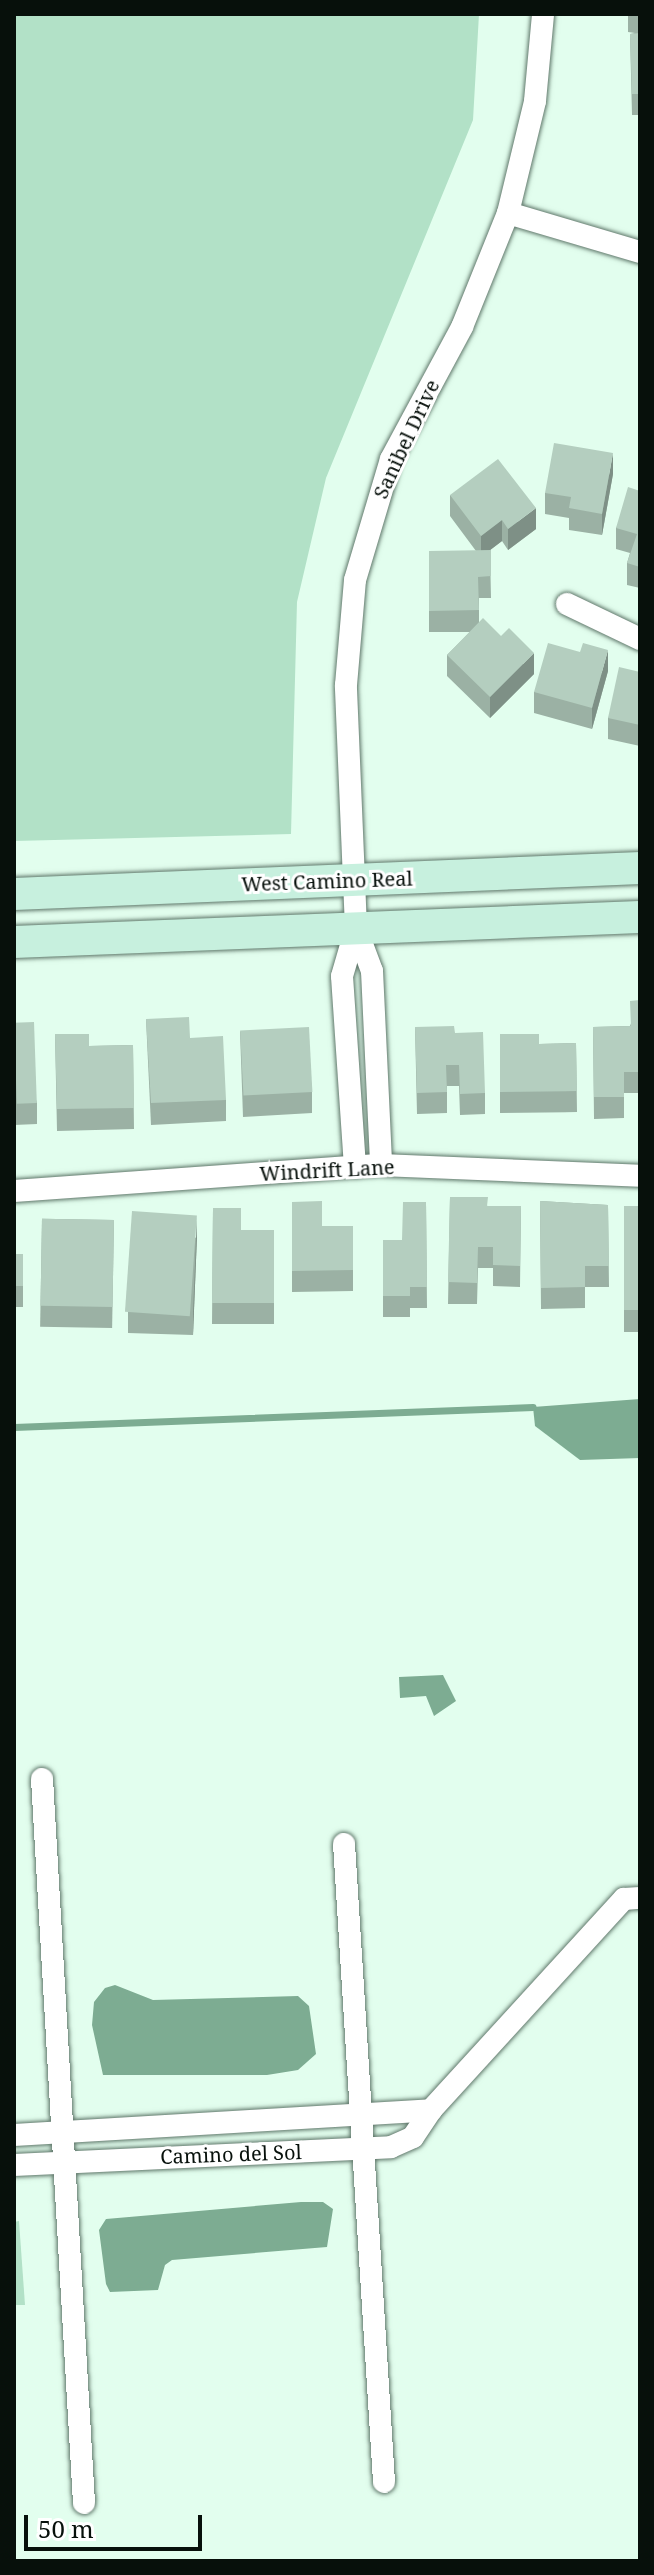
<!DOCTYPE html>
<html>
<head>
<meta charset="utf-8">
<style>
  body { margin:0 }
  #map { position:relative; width:654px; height:2575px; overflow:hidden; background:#e2feee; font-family:"Noto Serif",serif }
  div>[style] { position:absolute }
  .green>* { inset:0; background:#b2e1c7 }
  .water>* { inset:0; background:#7dac92 }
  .stream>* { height:7px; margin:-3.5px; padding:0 3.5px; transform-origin:3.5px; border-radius:3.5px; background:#7dac92 }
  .roads { filter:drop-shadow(0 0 2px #60786b) drop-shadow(0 0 2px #60786b) }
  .street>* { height:22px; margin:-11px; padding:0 11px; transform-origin:11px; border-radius:11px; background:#fff }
  .secondary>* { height:32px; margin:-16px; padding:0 16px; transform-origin:16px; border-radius:16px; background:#c7f0de }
  .wall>* { inset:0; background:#9bb1a4; transform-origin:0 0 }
  .shaded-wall>* { inset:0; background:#7e9086 }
  .building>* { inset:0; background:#b4cebf; transform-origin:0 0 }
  span { translate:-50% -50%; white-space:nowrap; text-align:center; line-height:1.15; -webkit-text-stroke:6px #fff; paint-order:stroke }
  .street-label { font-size:20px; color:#07100b }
  .frame { position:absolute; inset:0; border:16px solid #07100b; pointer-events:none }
  .scale { position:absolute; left:24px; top:2515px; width:178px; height:36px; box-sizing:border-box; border:4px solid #07100b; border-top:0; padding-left:10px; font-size:24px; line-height:28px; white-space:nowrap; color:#07100b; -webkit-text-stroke:6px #fff; paint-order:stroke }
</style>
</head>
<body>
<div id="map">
  <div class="green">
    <div style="clip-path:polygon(14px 14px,479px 14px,473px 120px,326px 478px,297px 602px,291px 834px,14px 841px)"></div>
    <div style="clip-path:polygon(19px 2221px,25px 2305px,14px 2305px,14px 2222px)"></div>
  </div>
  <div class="water">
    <div style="clip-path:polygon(640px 1399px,640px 1458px,580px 1460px,535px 1426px,533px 1407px)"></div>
    <div style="clip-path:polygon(443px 1675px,456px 1701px,434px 1716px,426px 1696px,400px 1698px,399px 1677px)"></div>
    <div style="clip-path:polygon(115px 1985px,153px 2000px,298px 1996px,309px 2006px,316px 2054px,298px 2070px,267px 2075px,103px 2075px,92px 2025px,94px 2002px,105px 1988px)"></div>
    <div style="clip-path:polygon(301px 2202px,323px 2202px,333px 2209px,327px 2247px,172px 2260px,165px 2265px,158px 2290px,110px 2292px,106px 2284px,99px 2230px,106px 2219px)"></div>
  </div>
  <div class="stream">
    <div style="left:14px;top:1427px;width:519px;rotate:-2.21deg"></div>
  </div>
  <div class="roads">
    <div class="street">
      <div style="left:508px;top:213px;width:138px;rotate:16.5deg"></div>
      <div style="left:567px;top:604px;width:81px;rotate:25.6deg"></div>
      <div style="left:356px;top:928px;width:46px;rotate:69.6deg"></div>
      <div style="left:372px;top:971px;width:194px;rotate:87.3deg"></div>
      <div style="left:355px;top:1167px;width:191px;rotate:-93.9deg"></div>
      <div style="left:342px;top:976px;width:50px;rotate:-73.7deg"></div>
      <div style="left:356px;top:928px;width:243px;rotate:-92.4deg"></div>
      <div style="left:346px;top:685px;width:105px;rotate:-85.1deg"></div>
      <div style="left:355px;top:580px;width:126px;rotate:-73.4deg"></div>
      <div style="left:391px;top:459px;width:150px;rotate:-61.7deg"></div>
      <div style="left:462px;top:327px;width:123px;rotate:-68deg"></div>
      <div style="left:508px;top:213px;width:115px;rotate:-76.4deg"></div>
      <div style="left:535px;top:101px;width:87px;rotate:-84.7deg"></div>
      <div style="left:14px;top:1191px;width:368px;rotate:-4.1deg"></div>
      <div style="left:381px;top:1165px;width:259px;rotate:2.4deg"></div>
      <div style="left:42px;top:1779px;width:725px;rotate:86.68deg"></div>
      <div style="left:344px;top:1844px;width:639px;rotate:86.41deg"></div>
      <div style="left:14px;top:2135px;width:418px;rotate:-3.4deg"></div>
      <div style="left:14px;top:2165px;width:377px;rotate:-2.7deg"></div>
      <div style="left:391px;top:2147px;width:24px;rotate:-24deg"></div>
      <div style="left:413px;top:2137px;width:32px;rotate:-56deg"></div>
      <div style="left:431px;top:2110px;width:286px;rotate:-47.6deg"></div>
      <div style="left:624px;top:1899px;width:16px;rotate:-4deg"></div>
    </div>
    <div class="secondary">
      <div style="left:14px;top:894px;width:627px;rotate:-2.38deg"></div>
      <div style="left:14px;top:942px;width:626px;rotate:-2.29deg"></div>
    </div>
  </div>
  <div class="wall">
    <div style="clip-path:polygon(628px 14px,640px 14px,640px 115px,632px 115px,630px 34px,635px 33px,628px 32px)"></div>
    <div style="clip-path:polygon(613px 474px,602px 535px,569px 530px,569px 518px,545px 514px,545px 493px)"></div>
    <div style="clip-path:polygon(640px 491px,640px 588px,627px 585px,627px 563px,630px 553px,616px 549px,616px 528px)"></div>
    <div style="clip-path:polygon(450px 495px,536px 529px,508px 550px,502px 541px,490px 550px,491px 598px,479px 598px,479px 623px,534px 674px,490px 718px,447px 676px,447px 655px,470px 632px,429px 632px,429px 551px,476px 551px,450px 516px)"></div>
    <div style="clip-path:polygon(608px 671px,592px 729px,534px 713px,534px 692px)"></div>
    <div style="clip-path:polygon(640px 672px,640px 746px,608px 739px,608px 718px)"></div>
    <div style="clip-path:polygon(640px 1000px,640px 1093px,624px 1093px,624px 1118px,594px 1119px,593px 1027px,630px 1026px)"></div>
    <div style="clip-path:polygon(146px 1019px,190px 1038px,226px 1100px,226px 1121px,151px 1125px)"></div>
    <div style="clip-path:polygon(14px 1023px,37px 1103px,37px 1124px,14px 1125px)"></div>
    <div style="clip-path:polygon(415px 1027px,455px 1033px,485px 1093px,485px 1114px,460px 1115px,459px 1086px,447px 1086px,447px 1113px,417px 1114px)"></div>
    <div style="clip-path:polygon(240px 1031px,312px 1092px,312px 1113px,243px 1117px)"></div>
    <div style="clip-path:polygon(55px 1034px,89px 1046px,133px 1045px,134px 1129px,57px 1131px)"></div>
    <div style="clip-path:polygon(500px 1034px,539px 1044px,576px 1043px,577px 1112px,500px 1113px)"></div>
    <div style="clip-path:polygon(450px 1197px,488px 1206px,521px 1206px,520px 1287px,493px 1286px,493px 1268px,478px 1268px,477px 1304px,448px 1304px)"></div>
    <div style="clip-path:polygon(540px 1201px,608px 1205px,609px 1287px,585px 1287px,585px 1308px,541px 1309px)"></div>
    <div style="clip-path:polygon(292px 1202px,322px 1226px,353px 1226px,353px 1291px,292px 1292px)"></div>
    <div style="clip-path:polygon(426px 1202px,427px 1308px,410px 1308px,410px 1317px,383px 1317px,383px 1240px,402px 1240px)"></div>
    <div style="left:624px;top:1206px;width:16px;height:126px"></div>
    <div style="clip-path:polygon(213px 1208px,241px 1230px,274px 1230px,274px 1324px,212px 1324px)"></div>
    <div style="left:114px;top:1220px;width:108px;height:72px;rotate:91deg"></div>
    <div style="clip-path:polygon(197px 1236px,193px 1335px,128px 1333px,128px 1312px)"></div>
    <div style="left:14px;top:1254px;width:9px;height:53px"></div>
  </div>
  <div class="shaded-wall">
    <div style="clip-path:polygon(613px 453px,613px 474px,602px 535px,602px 514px)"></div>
    <div style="clip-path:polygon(536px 508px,536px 529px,508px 550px,508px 529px)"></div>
    <div style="clip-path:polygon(502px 520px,502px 541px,481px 557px,481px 536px)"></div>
    <div style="clip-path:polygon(608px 650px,608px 671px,592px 729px,592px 708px)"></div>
    <div style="clip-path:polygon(534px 653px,534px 674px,490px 718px,490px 697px)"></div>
    <div style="clip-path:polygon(197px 1215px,197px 1236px,193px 1335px,193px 1314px)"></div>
  </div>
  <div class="building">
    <div style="clip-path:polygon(640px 33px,640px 94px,632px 94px,630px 34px)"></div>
    <div style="clip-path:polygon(554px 443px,613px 453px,602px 514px,569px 508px,571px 497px,545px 493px)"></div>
    <div style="clip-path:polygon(498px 459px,536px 508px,508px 529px,502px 520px,481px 536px,450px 495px)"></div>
    <div style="clip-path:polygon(628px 487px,640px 491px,640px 567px,627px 563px,637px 534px,616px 528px)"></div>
    <div style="clip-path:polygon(491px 550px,491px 576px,478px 577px,479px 610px,429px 611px,429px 551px)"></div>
    <div style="clip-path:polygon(483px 618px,501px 636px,509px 628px,534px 653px,490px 697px,447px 655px)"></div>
    <div style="clip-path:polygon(548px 643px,580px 652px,583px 643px,608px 650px,592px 708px,534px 692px)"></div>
    <div style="clip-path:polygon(619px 667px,640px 672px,640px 725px,608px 718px)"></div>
    <div style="clip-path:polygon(640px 1000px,640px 1072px,624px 1072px,624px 1097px,594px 1097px,593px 1027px,631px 1026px,630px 1001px)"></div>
    <div style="clip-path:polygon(189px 1017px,190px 1038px,223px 1036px,226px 1100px,151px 1103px,146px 1019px)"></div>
    <div style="left:34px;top:1022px;width:81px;height:20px;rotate:88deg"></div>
    <div style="clip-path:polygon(454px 1026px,455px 1033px,483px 1032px,485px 1093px,460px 1094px,459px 1065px,446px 1065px,447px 1092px,417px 1093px,415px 1027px)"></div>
    <div style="left:309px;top:1027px;width:65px;height:69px;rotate:87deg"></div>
    <div style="clip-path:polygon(55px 1034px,89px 1034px,89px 1046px,133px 1045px,134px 1108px,57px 1109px)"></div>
    <div style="clip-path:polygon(500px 1034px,539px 1034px,539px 1044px,576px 1043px,577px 1091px,500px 1092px)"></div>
    <div style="clip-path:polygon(450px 1197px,488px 1197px,487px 1206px,521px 1206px,520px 1266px,493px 1265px,493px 1247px,478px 1247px,477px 1283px,448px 1282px)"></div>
    <div style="clip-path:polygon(322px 1201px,322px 1226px,353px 1226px,353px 1270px,292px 1271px,292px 1202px)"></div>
    <div style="clip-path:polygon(540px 1201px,608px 1205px,609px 1266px,585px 1266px,585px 1287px,541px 1288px)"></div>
    <div style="clip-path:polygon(403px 1202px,426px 1202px,427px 1287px,410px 1287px,410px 1296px,383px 1296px,383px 1240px,402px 1240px)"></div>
    <div style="left:624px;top:1206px;width:16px;height:104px"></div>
    <div style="clip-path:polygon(213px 1208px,241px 1208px,241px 1230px,274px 1230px,274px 1303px,212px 1303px)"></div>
    <div style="left:132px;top:1211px;width:65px;height:101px;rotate:4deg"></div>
    <div style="left:114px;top:1220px;width:87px;height:72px;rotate:91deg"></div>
    <div style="left:14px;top:1254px;width:9px;height:32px"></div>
  </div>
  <div class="street-label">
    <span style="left:406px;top:439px;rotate:-65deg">Sanibel Drive</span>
    <span style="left:327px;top:881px;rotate:-2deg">West Camino Real</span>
    <span style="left:327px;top:1170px;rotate:-3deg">Windrift Lane</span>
    <span style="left:231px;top:2154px;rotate:-2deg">Camino del Sol</span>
  </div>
  <div class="frame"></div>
  <div class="scale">50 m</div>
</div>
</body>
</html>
